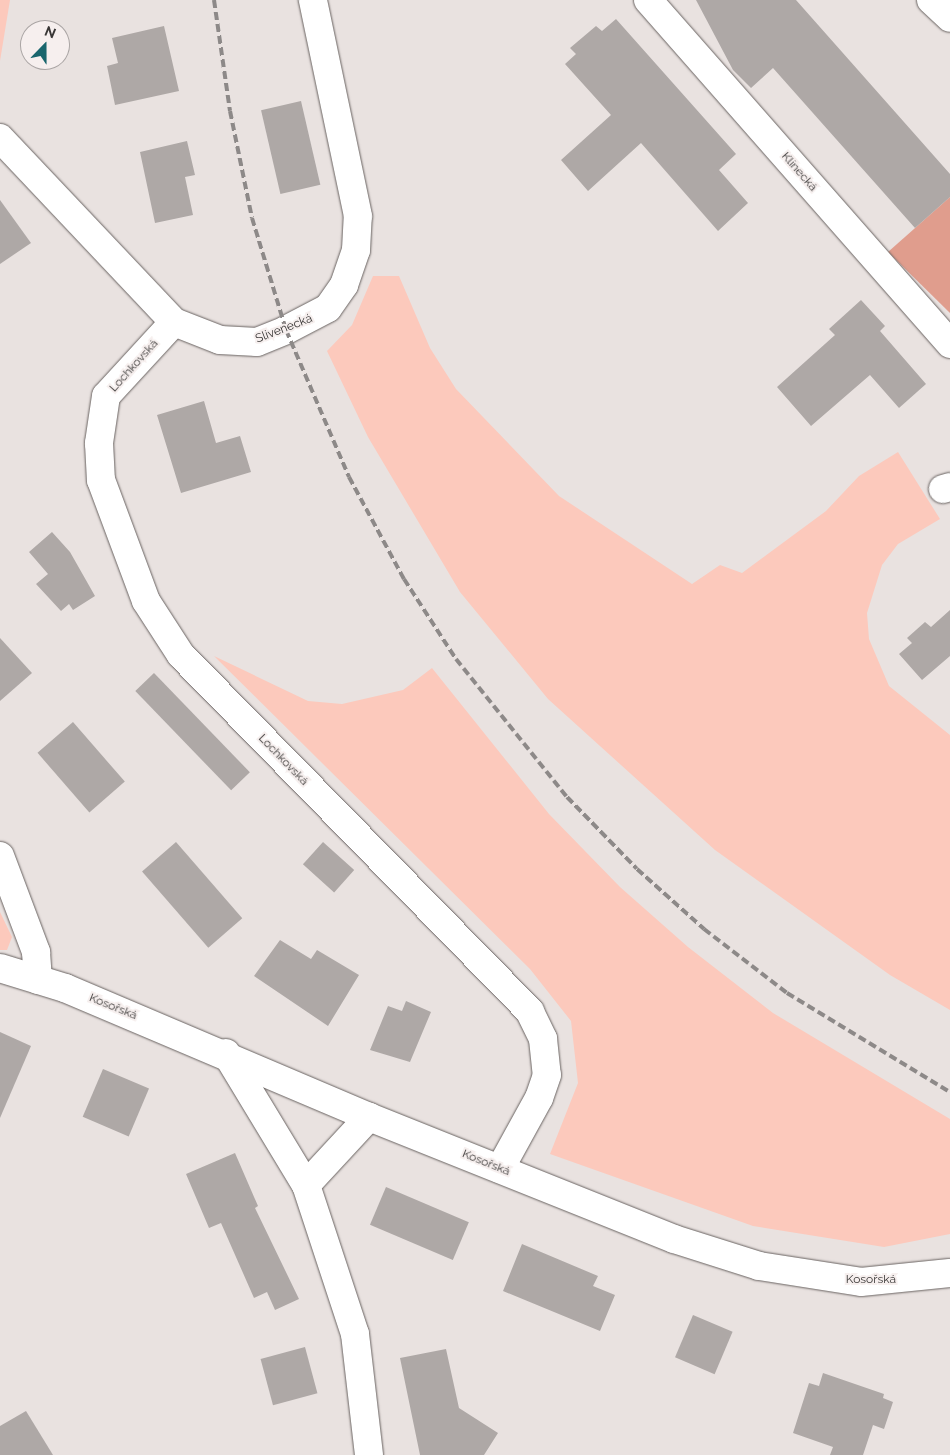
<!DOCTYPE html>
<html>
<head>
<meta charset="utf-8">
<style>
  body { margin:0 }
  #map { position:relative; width:950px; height:1455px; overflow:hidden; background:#e9e2e0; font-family:Raleway,sans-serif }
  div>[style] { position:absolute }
  .green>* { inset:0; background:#fcc9bc }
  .forest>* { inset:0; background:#e09d8d }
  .building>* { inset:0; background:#aea8a6; transform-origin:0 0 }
  .roads { filter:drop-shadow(0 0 1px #696361) drop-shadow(0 0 1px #696361) }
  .minor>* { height:28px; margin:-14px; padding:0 14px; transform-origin:14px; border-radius:14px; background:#fff }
  .rail>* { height:4px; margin-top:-2px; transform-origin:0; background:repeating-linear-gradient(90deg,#8d8988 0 8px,transparent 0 12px) }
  span { translate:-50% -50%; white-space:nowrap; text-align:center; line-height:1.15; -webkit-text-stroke:4px #f6efee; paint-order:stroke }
  .street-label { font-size:12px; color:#393736 }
  .north { position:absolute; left:20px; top:20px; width:50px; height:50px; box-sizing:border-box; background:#f6efee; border:1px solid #aaa5a4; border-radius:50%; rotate:22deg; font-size:14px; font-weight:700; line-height:20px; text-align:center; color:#393736 }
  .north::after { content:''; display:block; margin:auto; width:18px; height:22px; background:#19666d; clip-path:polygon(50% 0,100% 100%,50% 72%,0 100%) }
</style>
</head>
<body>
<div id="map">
  <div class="green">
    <div style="clip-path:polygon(0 0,10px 0,0 61px)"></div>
    <div style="clip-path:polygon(373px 276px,399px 276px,430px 348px,456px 389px,559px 496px,692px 584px,720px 565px,742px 573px,826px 511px,859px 476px,898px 452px,940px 519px,898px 544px,882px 565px,867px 613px,869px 639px,889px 686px,950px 735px,950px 1010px,890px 975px,715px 850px,548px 699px,460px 592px,368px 437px,327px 351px,352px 325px)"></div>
    <div style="clip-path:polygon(214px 656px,308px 701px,342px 704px,403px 690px,432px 668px,549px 814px,620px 887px,688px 947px,773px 1013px,950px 1119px,950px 1234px,884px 1247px,753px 1226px,550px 1154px,578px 1083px,571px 1021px,530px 969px)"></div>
    <div style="clip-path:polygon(0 912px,12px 937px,7px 950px,0 950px)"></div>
  </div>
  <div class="forest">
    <div style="clip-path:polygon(950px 197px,950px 313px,888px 252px)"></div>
  </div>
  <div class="building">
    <div style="clip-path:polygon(696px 0,796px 0,950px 174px,950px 197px,915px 228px,773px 68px,751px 88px,733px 70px)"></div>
    <div style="clip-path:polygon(616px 19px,736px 154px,719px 170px,748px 203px,718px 231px,641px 143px,588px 191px,561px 160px,611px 115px,565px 64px,576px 54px,570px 48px,596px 26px,602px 31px)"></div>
    <div style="clip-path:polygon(164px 26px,179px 91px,115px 105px,107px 66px,118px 63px,112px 38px)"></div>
    <div style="left:301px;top:101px;width:86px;height:41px;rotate:77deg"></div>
    <div style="clip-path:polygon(187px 141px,195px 175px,185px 177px,193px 215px,155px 223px,140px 152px)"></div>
    <div style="clip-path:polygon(0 200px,31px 243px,0 264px)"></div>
    <div style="clip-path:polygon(861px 300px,885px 326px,880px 331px,926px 384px,899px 408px,870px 375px,811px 426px,777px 387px,835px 335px,829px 329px)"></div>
    <div style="clip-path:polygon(204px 401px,216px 443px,240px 436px,251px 472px,181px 493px,157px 415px)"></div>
    <div style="clip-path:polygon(52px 532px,70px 552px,95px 596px,73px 610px,69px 604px,61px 611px,36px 584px,48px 574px,29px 552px)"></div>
    <div style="clip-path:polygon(950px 610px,950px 656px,922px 680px,899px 654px,912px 643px,907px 638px,925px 622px,931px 627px)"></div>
    <div style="clip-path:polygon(0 638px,32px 673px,0 701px)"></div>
    <div style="left:154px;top:673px;width:138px;height:26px;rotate:46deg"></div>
    <div style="left:73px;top:722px;width:79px;height:47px;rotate:49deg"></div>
    <div style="left:176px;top:842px;width:101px;height:45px;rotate:49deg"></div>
    <div style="left:323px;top:842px;width:42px;height:30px;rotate:42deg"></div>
    <div style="clip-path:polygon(280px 940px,311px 959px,317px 950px,359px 975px,328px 1026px,254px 976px)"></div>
    <div style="clip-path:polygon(406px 1001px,431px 1012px,410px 1062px,370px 1050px,388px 1006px,402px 1011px)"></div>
    <div style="clip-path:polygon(0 1032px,31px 1046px,0 1118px)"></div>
    <div style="left:103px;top:1069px;width:50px;height:52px;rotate:23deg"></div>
    <div style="clip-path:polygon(235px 1153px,258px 1206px,255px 1208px,299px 1299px,275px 1310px,267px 1292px,254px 1298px,221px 1223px,209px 1228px,186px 1174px)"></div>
    <div style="left:386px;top:1187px;width:90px;height:41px;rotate:23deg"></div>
    <div style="clip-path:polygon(522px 1244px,598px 1276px,593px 1286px,615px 1295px,600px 1331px,503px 1291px)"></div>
    <div style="left:693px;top:1315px;width:43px;height:46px;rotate:23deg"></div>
    <div style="left:305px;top:1347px;width:48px;height:46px;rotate:75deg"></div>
    <div style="clip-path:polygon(446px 1349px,459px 1408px,498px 1433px,484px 1455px,420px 1455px,400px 1358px)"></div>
    <div style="clip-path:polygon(823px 1373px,884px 1394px,883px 1398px,893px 1402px,884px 1429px,873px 1425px,863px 1455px,830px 1455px,833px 1447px,793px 1433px,809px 1383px,819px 1386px)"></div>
    <div style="clip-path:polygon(26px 1411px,53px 1455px,0 1455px,0 1426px)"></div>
  </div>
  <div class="roads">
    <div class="minor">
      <div style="left:648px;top:0;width:458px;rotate:48.7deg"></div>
      <div style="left:931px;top:0;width:26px;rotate:43deg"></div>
      <div style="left:0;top:138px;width:253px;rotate:46.6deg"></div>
      <div style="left:174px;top:322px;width:49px;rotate:21.4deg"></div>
      <div style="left:220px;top:340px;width:37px;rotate:3deg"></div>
      <div style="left:257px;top:342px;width:31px;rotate:-22deg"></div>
      <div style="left:286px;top:330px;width:47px;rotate:-27.6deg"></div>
      <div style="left:328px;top:308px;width:28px;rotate:-55deg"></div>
      <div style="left:344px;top:285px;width:37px;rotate:-71deg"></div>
      <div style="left:356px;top:250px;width:34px;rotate:-87deg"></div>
      <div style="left:358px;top:216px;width:221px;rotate:-101.8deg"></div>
      <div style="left:174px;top:322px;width:100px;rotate:132.6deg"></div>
      <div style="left:106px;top:396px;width:48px;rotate:98.5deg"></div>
      <div style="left:99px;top:443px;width:37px;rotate:87deg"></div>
      <div style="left:101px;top:480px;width:129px;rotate:69.6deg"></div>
      <div style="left:146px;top:601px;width:64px;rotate:57.1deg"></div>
      <div style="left:181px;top:655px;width:499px;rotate:45.6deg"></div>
      <div style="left:530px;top:1012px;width:30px;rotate:64deg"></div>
      <div style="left:543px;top:1039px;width:36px;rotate:84deg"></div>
      <div style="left:547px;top:1075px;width:24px;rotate:109deg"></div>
      <div style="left:539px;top:1098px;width:81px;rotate:118.8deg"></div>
      <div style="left:943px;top:489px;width:7px;rotate:-16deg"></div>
      <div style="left:0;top:856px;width:103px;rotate:69.4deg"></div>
      <div style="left:36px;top:952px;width:28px;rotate:86deg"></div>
      <div style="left:0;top:968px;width:68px;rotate:17.1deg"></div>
      <div style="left:65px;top:988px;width:330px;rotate:23deg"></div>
      <div style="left:369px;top:1117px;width:328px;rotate:21.8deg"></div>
      <div style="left:674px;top:1239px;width:89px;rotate:17.6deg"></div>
      <div style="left:759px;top:1266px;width:103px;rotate:8.9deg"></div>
      <div style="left:861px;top:1282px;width:89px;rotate:-5.8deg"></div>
      <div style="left:226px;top:1053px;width:154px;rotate:58.8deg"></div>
      <div style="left:306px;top:1185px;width:157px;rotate:71.8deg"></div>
      <div style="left:355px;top:1334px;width:122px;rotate:83.4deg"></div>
      <div style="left:306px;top:1185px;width:93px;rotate:-47.2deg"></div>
    </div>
  </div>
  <div class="rail">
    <div style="left:214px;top:0;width:112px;rotate:81.8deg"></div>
    <div style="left:230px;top:111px;width:109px;rotate:78.4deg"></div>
    <div style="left:252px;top:218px;width:117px;rotate:73.1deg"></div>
    <div style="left:286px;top:330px;width:160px;rotate:66.8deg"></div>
    <div style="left:349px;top:477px;width:116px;rotate:61.7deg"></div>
    <div style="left:404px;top:579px;width:95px;rotate:57deg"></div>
    <div style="left:456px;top:659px;width:177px;rotate:51.2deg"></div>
    <div style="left:567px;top:797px;width:100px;rotate:45.8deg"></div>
    <div style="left:637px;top:869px;width:90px;rotate:41.8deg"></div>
    <div style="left:704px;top:929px;width:105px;rotate:37.6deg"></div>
    <div style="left:787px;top:993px;width:191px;rotate:31.3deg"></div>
  </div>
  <div class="street-label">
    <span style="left:799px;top:172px;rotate:49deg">Klínecká</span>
    <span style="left:284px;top:329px;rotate:-21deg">Slivenecká</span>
    <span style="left:134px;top:366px;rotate:-48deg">Lochkovská</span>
    <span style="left:283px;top:760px;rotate:46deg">Lochkovská</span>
    <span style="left:113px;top:1007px;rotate:22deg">Kosořská</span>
    <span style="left:486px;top:1163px;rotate:22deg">Kosořská</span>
    <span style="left:871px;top:1280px">Kosořská</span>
  </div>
  <div class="north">N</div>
</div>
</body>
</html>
